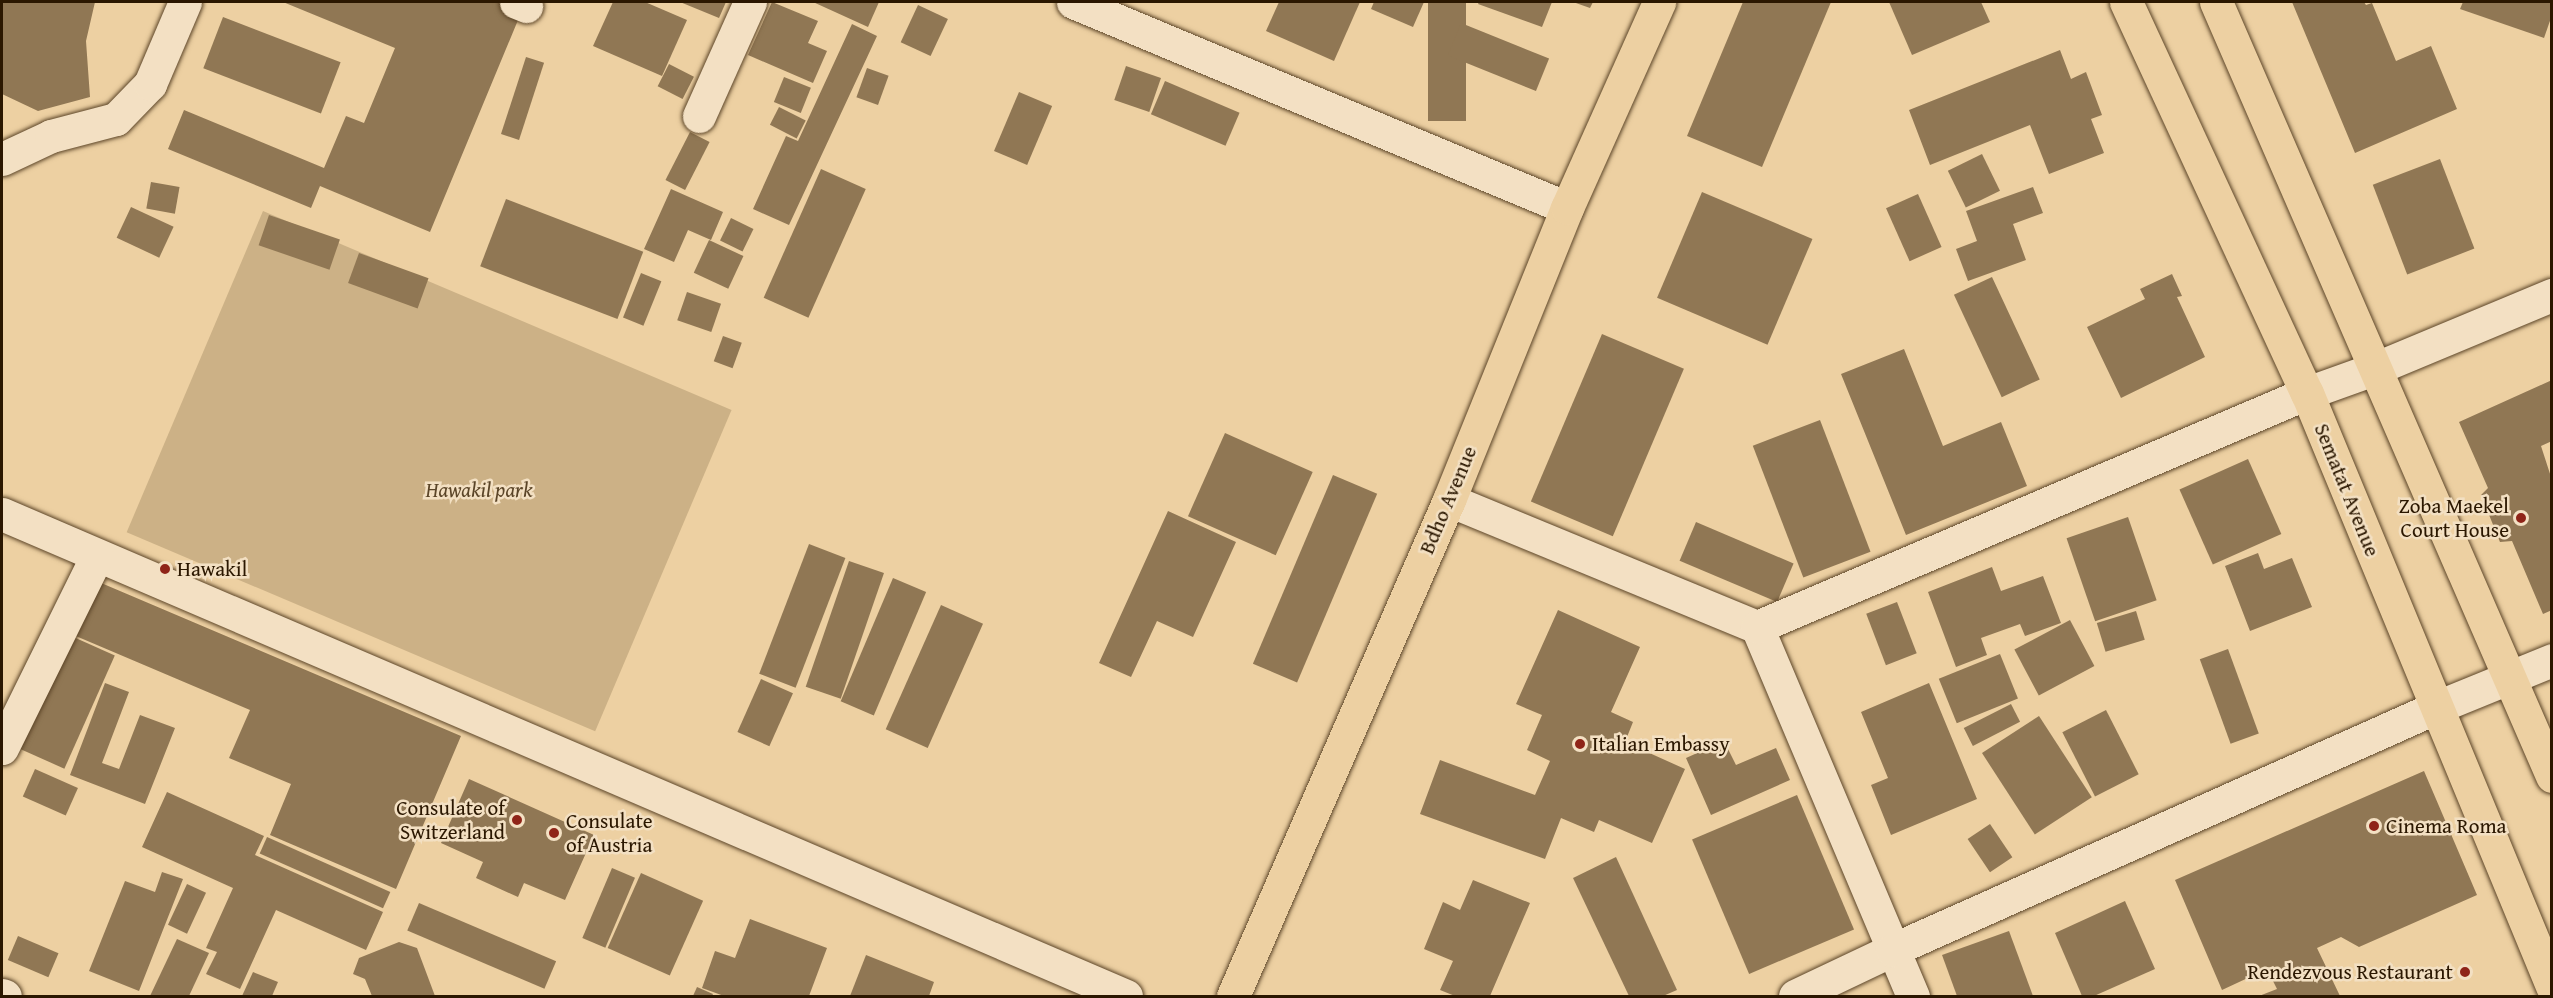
<!DOCTYPE html>
<html>
<head>
<meta charset="utf-8">
<style>
  body { margin:0 }
  #map { position:relative; width:2553px; height:998px; overflow:hidden; background:#edd0a2; font-family:"Gentium Book Plus",serif }
  div>[style] { position:absolute }
  .green>* { inset:0; background:#ccb186; transform-origin:0 0 }
  .building>* { inset:0; background:#907754; transform-origin:0 0 }
  .roads { filter:drop-shadow(0 0 2px #5c4528) drop-shadow(0 0 2px #5c4528) }
  .minor>* { height:33px; margin:-16.5px; padding:0 16.5px; transform-origin:16.5px; border-radius:16.5px; background:#f3e0c3 }
  .major>* { height:33px; margin:-16.5px; padding:0 16.5px; transform-origin:16.5px; border-radius:16.5px; background:#edd0a2 }
  .dots>* { width:16px; height:16px; translate:-50% -50%; box-sizing:border-box; border:3px solid #f3e0c3; border-radius:50% }
  span { translate:-50% -50%; white-space:nowrap; text-align:center; line-height:1.15; -webkit-text-stroke:5px #f3e0c3; paint-order:stroke }
  .park-label { font-size:21px; color:#5b4528; font-style:italic }
  .street-label { font-size:21px; color:#2b1700 }
  .poi-label { font-size:21px; color:#2b1700 }
  .right { translate:-100% -50%; text-align:right }
  .left { translate:0 -50%; text-align:left }
  .frame { position:absolute; inset:0; border:3px solid #2b1700; pointer-events:none }
</style>
</head>
<body>
<div id="map">
  <div class="green">
    <div style="left:263px;top:211px;width:509px;height:349px;rotate:23deg"></div>
  </div>
  <div class="building">
    <div style="clip-path:polygon(2px 2px,95px 2px,86px 41px,90px 97px,38px 111px,2px 94px)"></div>
    <div style="clip-path:polygon(283px 2px,507px 2px,523px 8px,430px 232px,320px 186px,311px 208px,168px 149px,184px 110px,324px 168px,346px 116px,364px 123px,395px 48px)"></div>
    <div style="clip-path:polygon(613px 2px,645px 2px,687px 20px,662px 76px,593px 46px)"></div>
    <div style="clip-path:polygon(680px 2px,726px 2px,719px 18px)"></div>
    <div style="clip-path:polygon(772px 2px,818px 21px,808px 43px,827px 51px,813px 83px,748px 55px)"></div>
    <div style="clip-path:polygon(813px 2px,879px 2px,868px 27px)"></div>
    <div style="clip-path:polygon(1279px 2px,1360px 2px,1334px 61px,1266px 31px)"></div>
    <div style="clip-path:polygon(1374px 2px,1424px 2px,1413px 27px,1371px 9px)"></div>
    <div style="left:1428px;top:2px;width:38px;height:119px"></div>
    <div style="clip-path:polygon(1479px 2px,1552px 2px,1542px 27px,1478px 4px)"></div>
    <div style="clip-path:polygon(1573px 2px,1593px 2px,1590px 8px)"></div>
    <div style="clip-path:polygon(1743px 2px,1831px 2px,1762px 167px,1687px 136px)"></div>
    <div style="clip-path:polygon(1889px 2px,1981px 2px,1990px 22px,1912px 55px)"></div>
    <div style="clip-path:polygon(2292px 2px,2364px 2px,2366px 5px,2372px 3px,2396px 61px,2431px 46px,2457px 109px,2355px 153px)"></div>
    <div style="clip-path:polygon(2463px 2px,2552px 2px,2552px 15px,2544px 38px,2460px 9px)"></div>
    <div style="left:918px;top:5px;width:33px;height:41px;rotate:25deg"></div>
    <div style="left:223px;top:17px;width:126px;height:55px;rotate:21deg"></div>
    <div style="left:1461px;top:23px;width:95px;height:35px;rotate:22deg"></div>
    <div style="clip-path:polygon(852px 24px,877px 36px,789px 225px,753px 209px,786px 136px,798px 141px)"></div>
    <div style="clip-path:polygon(2060px 50px,2071px 79px,2086px 72px,2102px 115px,2091px 119px,2104px 153px,2049px 174px,2030px 125px,1930px 165px,1909px 110px)"></div>
    <div style="left:526px;top:57px;width:19px;height:81px;rotate:18deg"></div>
    <div style="left:669px;top:64px;width:28px;height:25px;rotate:27deg"></div>
    <div style="left:1126px;top:66px;width:37px;height:36px;rotate:19deg"></div>
    <div style="left:867px;top:68px;width:23px;height:31px;rotate:20deg"></div>
    <div style="left:784px;top:77px;width:29px;height:27px;rotate:22deg"></div>
    <div style="left:1165px;top:81px;width:81px;height:36px;rotate:23deg"></div>
    <div style="left:1019px;top:92px;width:36px;height:64px;rotate:23deg"></div>
    <div style="left:779px;top:107px;width:30px;height:20px;rotate:27deg"></div>
    <div style="left:690px;top:132px;width:22px;height:54px;rotate:27deg"></div>
    <div style="left:1982px;top:154px;width:41px;height:38px;rotate:64deg"></div>
    <div style="left:2440px;top:159px;width:96px;height:72px;rotate:69deg"></div>
    <div style="left:821px;top:169px;width:49px;height:141px;rotate:24deg"></div>
    <div style="left:151px;top:182px;width:29px;height:27px;rotate:10deg"></div>
    <div style="clip-path:polygon(2033px 187px,2043px 213px,2013px 224px,2026px 260px,1968px 281px,1956px 249px,1977px 241px,1966px 211px)"></div>
    <div style="clip-path:polygon(671px 189px,723px 212px,711px 240px,688px 230px,674px 262px,644px 249px)"></div>
    <div style="left:1702px;top:192px;width:120px;height:115px;rotate:23deg"></div>
    <div style="left:1918px;top:194px;width:58px;height:35px;rotate:66deg"></div>
    <div style="left:506px;top:199px;width:147px;height:72px;rotate:21deg"></div>
    <div style="left:131px;top:207px;width:47px;height:34px;rotate:25deg"></div>
    <div style="left:269px;top:215px;width:75px;height:32px;rotate:19deg"></div>
    <div style="left:731px;top:218px;width:25px;height:25px;rotate:26deg"></div>
    <div style="left:709px;top:240px;width:38px;height:36px;rotate:25deg"></div>
    <div style="left:359px;top:253px;width:74px;height:32px;rotate:20deg"></div>
    <div style="left:641px;top:273px;width:22px;height:48px;rotate:22deg"></div>
    <div style="clip-path:polygon(2172px 274px,2182px 296px,2177px 297px,2205px 357px,2121px 398px,2087px 327px,2145px 299px,2140px 289px)"></div>
    <div style="left:1992px;top:277px;width:113px;height:42px;rotate:65deg"></div>
    <div style="left:687px;top:292px;width:36px;height:30px;rotate:19deg"></div>
    <div style="left:1602px;top:334px;width:89px;height:182px;rotate:23deg"></div>
    <div style="left:723px;top:336px;width:20px;height:27px;rotate:20deg"></div>
    <div style="clip-path:polygon(1904px 349px,1943px 446px,2001px 422px,2027px 486px,1906px 535px,1841px 374px)"></div>
    <div style="clip-path:polygon(2552px 380px,2552px 441px,2541px 446px,2552px 480px,2552px 610px,2543px 614px,2512px 541px,2500px 542px,2481px 495px,2488px 488px,2459px 422px)"></div>
    <div style="left:1820px;top:420px;width:141px;height:72px;rotate:69deg"></div>
    <div style="left:1225px;top:433px;width:96px;height:91px;rotate:24deg"></div>
    <div style="left:2248px;top:459px;width:82px;height:75px;rotate:66deg"></div>
    <div style="left:1333px;top:475px;width:48px;height:205px;rotate:23deg"></div>
    <div style="clip-path:polygon(1168px 511px,1236px 542px,1193px 637px,1157px 621px,1131px 677px,1099px 663px)"></div>
    <div style="left:2128px;top:517px;width:88px;height:65px;rotate:71deg"></div>
    <div style="left:1696px;top:522px;width:106px;height:42px;rotate:23deg"></div>
    <div style="left:809px;top:544px;width:39px;height:139px;rotate:21deg"></div>
    <div style="clip-path:polygon(2258px 553px,2264px 569px,2292px 558px,2312px 607px,2250px 631px,2225px 566px)"></div>
    <div style="left:849px;top:561px;width:37px;height:133px;rotate:19deg"></div>
    <div style="clip-path:polygon(1992px 567px,2001px 591px,2043px 576px,2061px 623px,2025px 636px,2020px 624px,1981px 638px,1987px 655px,1956px 667px,1928px 592px)"></div>
    <div style="clip-path:polygon(87px 577px,461px 736px,396px 889px,270px 835px,291px 784px,229px 758px,250px 710px,64px 631px)"></div>
    <div style="left:893px;top:578px;width:36px;height:134px;rotate:23deg"></div>
    <div style="left:1897px;top:602px;width:55px;height:33px;rotate:69deg"></div>
    <div style="left:941px;top:605px;width:46px;height:136px;rotate:24deg"></div>
    <div style="clip-path:polygon(1558px 610px,1640px 647px,1611px 712px,1633px 722px,1625px 742px,1685px 769px,1652px 843px,1599px 820px,1594px 832px,1561px 818px,1545px 859px,1420px 814px,1440px 760px,1535px 795px,1550px 761px,1527px 750px,1542px 715px,1516px 704px)"></div>
    <div style="left:2136px;top:611px;width:30px;height:41px;rotate:73deg"></div>
    <div style="left:2070px;top:620px;width:52px;height:63px;rotate:62deg"></div>
    <div style="left:60px;top:631px;width:60px;height:124px;rotate:24deg"></div>
    <div style="left:2228px;top:649px;width:90px;height:30px;rotate:70deg"></div>
    <div style="left:2000px;top:654px;width:48px;height:66px;rotate:68deg"></div>
    <div style="left:761px;top:679px;width:35px;height:58px;rotate:24deg"></div>
    <div style="clip-path:polygon(105px 683px,129px 692px,102px 763px,119px 769px,140px 715px,175px 728px,145px 804px,70px 775px)"></div>
    <div style="clip-path:polygon(1929px 683px,1977px 799px,1891px 835px,1871px 785px,1888px 778px,1861px 712px)"></div>
    <div style="left:2011px;top:704px;width:20px;height:53px;rotate:63deg"></div>
    <div style="left:2106px;top:710px;width:72px;height:49px;rotate:63deg"></div>
    <div style="left:2039px;top:716px;width:97px;height:68px;rotate:57deg"></div>
    <div style="clip-path:polygon(1724px 741px,1736px 765px,1776px 748px,1790px 780px,1711px 815px,1686px 758px)"></div>
    <div style="left:35px;top:769px;width:47px;height:30px;rotate:24deg"></div>
    <div style="clip-path:polygon(2424px 771px,2477px 895px,2359px 947px,2341px 937px,2317px 948px,2340px 996px,2259px 996px,2277px 989px,2267px 969px,2222px 990px,2175px 880px)"></div>
    <div style="clip-path:polygon(469px 779px,594px 835px,565px 900px,524px 883px,518px 897px,476px 878px,483px 862px,441px 843px)"></div>
    <div style="clip-path:polygon(167px 792px,264px 836px,255px 855px,383px 912px,366px 950px,276px 910px,240px 989px,206px 974px,217px 952px,206px 948px,233px 888px,142px 847px)"></div>
    <div style="left:1797px;top:795px;width:146px;height:114px;rotate:67deg"></div>
    <div style="left:1990px;top:824px;width:40px;height:27px;rotate:56deg"></div>
    <div style="left:267px;top:837px;width:135px;height:18px;rotate:24deg"></div>
    <div style="clip-path:polygon(1616px 857px,1677px 990px,1663px 996px,1629px 996px,1573px 878px)"></div>
    <div style="left:612px;top:868px;width:25px;height:76px;rotate:23deg"></div>
    <div style="clip-path:polygon(162px 872px,183px 879px,139px 991px,89px 971px,125px 881px,155px 892px)"></div>
    <div style="left:641px;top:873px;width:68px;height:82px;rotate:24deg"></div>
    <div style="clip-path:polygon(1473px 880px,1530px 903px,1490px 996px,1455px 996px,1440px 990px,1453px 961px,1424px 949px,1443px 902px,1460px 910px)"></div>
    <div style="left:187px;top:884px;width:21px;height:45px;rotate:25deg"></div>
    <div style="clip-path:polygon(2125px 901px,2155px 969px,2094px 996px,2082px 996px,2055px 933px)"></div>
    <div style="left:419px;top:903px;width:149px;height:30px;rotate:23deg"></div>
    <div style="clip-path:polygon(750px 919px,827px 948px,809px 996px,724px 996px,702px 988px,715px 951px,735px 958px)"></div>
    <div style="clip-path:polygon(2009px 931px,2033px 996px,1957px 996px,1942px 955px)"></div>
    <div style="left:18px;top:936px;width:44px;height:26px;rotate:23deg"></div>
    <div style="clip-path:polygon(177px 939px,209px 953px,189px 996px,150px 996px)"></div>
    <div style="clip-path:polygon(399px 942px,417px 948px,435px 996px,372px 996px,365px 979px,353px 974px,359px 958px)"></div>
    <div style="clip-path:polygon(866px 955px,934px 982px,929px 996px,850px 996px)"></div>
    <div style="clip-path:polygon(253px 972px,278px 982px,272px 996px,242px 996px)"></div>
    <div style="clip-path:polygon(697px 987px,713px 994px,712px 996px,693px 996px)"></div>
  </div>
  <div class="roads">
    <div class="minor">
      <div style="left:516px;top:2px;width:11px;rotate:22deg"></div>
      <div style="left:1073px;top:2px;width:535px;rotate:22.64deg"></div>
      <div style="left:699px;top:116px;width:125px;rotate:-65.9deg"></div>
      <div style="left:2px;top:159px;width:54px;rotate:-25.1deg"></div>
      <div style="left:51px;top:136px;width:67px;rotate:-14.7deg"></div>
      <div style="left:116px;top:119px;width:49px;rotate:-45.8deg"></div>
      <div style="left:150px;top:84px;width:89px;rotate:-66.9deg"></div>
      <div style="left:1449px;top:500px;width:333px;rotate:22.4deg"></div>
      <div style="left:1757px;top:627px;width:401px;rotate:67.1deg"></div>
      <div style="left:2px;top:514px;width:1223px;rotate:23.21deg"></div>
      <div style="left:1757px;top:627px;width:598px;rotate:-23.05deg"></div>
      <div style="left:2307px;top:393px;width:71px;rotate:-19.7deg"></div>
      <div style="left:2374px;top:369px;width:193px;rotate:-22.6deg"></div>
      <div style="left:2px;top:748px;width:214px;rotate:-63.7deg"></div>
      <div style="left:2px;top:995px;width:3px;rotate:18deg"></div>
      <div style="left:1795px;top:996px;width:107px;rotate:-25.4deg"></div>
      <div style="left:1892px;top:950px;width:597px;rotate:-24.03deg"></div>
      <div style="left:2437px;top:707px;width:124px;rotate:-22.2deg"></div>
    </div>
    <div class="major">
      <div style="left:2126px;top:2px;width:431px;rotate:65.2deg"></div>
      <div style="left:2307px;top:393px;width:642px;rotate:67.55deg"></div>
      <div style="left:2216px;top:2px;width:844px;rotate:66.53deg"></div>
      <div style="left:1233px;top:996px;width:541px;rotate:-66.47deg"></div>
      <div style="left:1449px;top:500px;width:315px;rotate:-68deg"></div>
      <div style="left:1567px;top:208px;width:226px;rotate:-65.9deg"></div>
    </div>
  </div>
  <div class="dots">
    <div style="left:2521px;top:518px;background:#8f2418"></div>
    <div style="left:165px;top:569px;background:#8f2418"></div>
    <div style="left:1580px;top:744px;background:#8f2418"></div>
    <div style="left:517px;top:820px;background:#8f2418"></div>
    <div style="left:2374px;top:826px;background:#8f2418"></div>
    <div style="left:554px;top:833px;background:#8f2418"></div>
    <div style="left:2465px;top:972px;background:#8f2418"></div>
  </div>
  <div class="park-label">
    <span style="left:479px;top:490px">Hawakil park</span>
  </div>
  <div class="street-label">
    <span style="left:2347px;top:490px;rotate:68deg">Sematat Avenue</span>
    <span style="left:1448px;top:500px;rotate:-67deg">Bdho Avenue</span>
  </div>
  <div class="poi-label">
    <span class="right" style="left:2509px;top:518px">Zoba Maekel<br>Court House</span>
    <span class="left" style="left:177px;top:569px">Hawakil</span>
    <span class="left" style="left:1592px;top:744px">Italian Embassy</span>
    <span class="right" style="left:505px;top:820px">Consulate of<br>Switzerland</span>
    <span class="left" style="left:566px;top:833px">Consulate<br>of Austria</span>
    <span class="left" style="left:2386px;top:826px">Cinema Roma</span>
    <span class="right" style="left:2453px;top:972px">Rendezvous Restaurant</span>
  </div>
  <div class="frame"></div>
</div>
</body>
</html>
